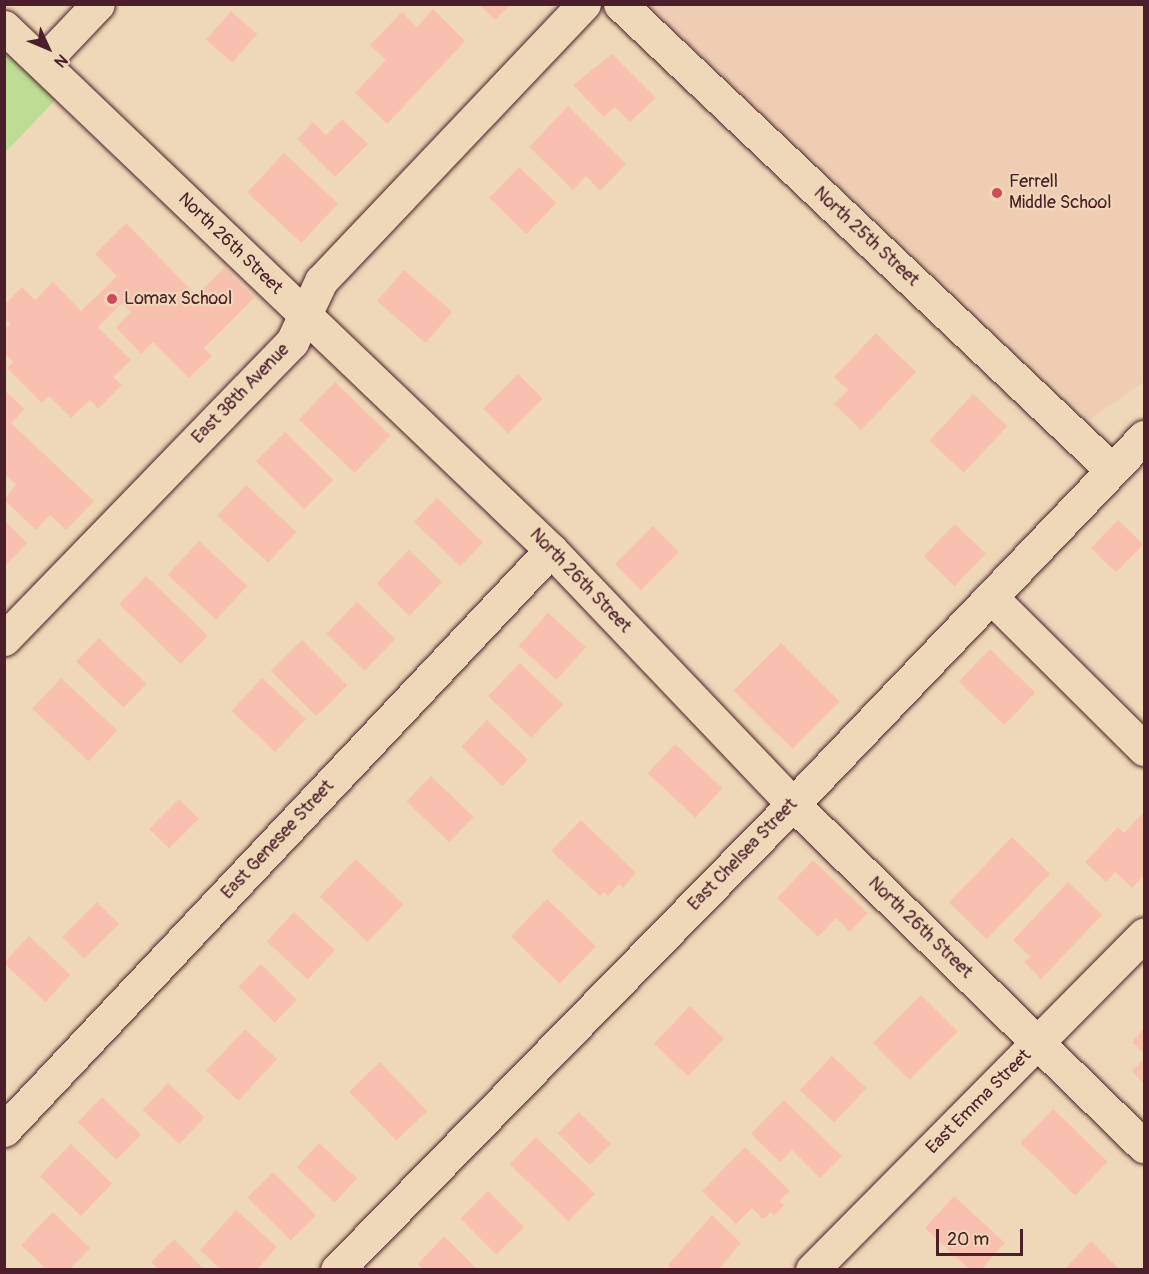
<!DOCTYPE html>
<html>
<head>
<meta charset="utf-8">
<style>
  body { margin:0 }
  #map { position:relative; width:1149px; height:1274px; overflow:hidden; background:#efd8b7; font-family:Pangolin,sans-serif }
  div>[style] { position:absolute }
  .built>* { inset:0; background:#efcdb2 }
  .green>* { inset:0; background:#bedc94 }
  .building>* { inset:0; background:#f9c0b0; transform-origin:0 0 }
  .roads { filter:drop-shadow(0 0 2px #4a1f2b) drop-shadow(0 0 2px #4a1f2b) }
  .minor>* { height:33px; margin:-16.5px; padding:0 16.5px; transform-origin:16.5px; border-radius:16.5px; background:#efd8b7 }
  .dots>* { width:16px; height:16px; translate:-50% -50%; box-sizing:border-box; border:3px solid #efd8b7; border-radius:50% }
  span { translate:-50% -50%; white-space:nowrap; text-align:center; line-height:1.15; -webkit-text-stroke:4.5px #efd8b7; paint-order:stroke }
  .poi-label { font-size:18px; color:#4a1f2b }
  .left { translate:0 -50%; text-align:left }
  .street-label { font-size:18px; color:#4a1f2b }
  .frame { position:absolute; inset:0; border:6px solid #4a1f2b; pointer-events:none }
  .north { position:absolute; left:18px; top:18px; width:60px; height:60px; -webkit-text-stroke:4px #efd8b7; paint-order:stroke; rotate:134deg; font-size:16px; font-weight:700; line-height:24px; text-align:center; color:#4a1f2b }
  .north::after { content:''; display:block; margin:auto; width:21px; height:27px; background:#4a1f2b; clip-path:polygon(50% 0,100% 100%,50% 72%,0 100%) }
  .scale { position:absolute; left:936px; top:1229px; width:87px; height:27px; box-sizing:border-box; border:3px solid #4a1f2b; border-top:0; padding-left:8px; font-size:18px; line-height:21px; white-space:nowrap; color:#4a1f2b; -webkit-text-stroke:4px #efd8b7; paint-order:stroke }
</style>
</head>
<body>
<div id="map">
  <div class="built">
    <div style="clip-path:polygon(648px 5px,1144px 5px,1144px 382px,1090px 419px)"></div>
  </div>
  <div class="green">
    <div style="clip-path:polygon(4px 47px,57px 98px,5px 153px,4px 153px)"></div>
  </div>
  <div class="building">
    <div style="clip-path:polygon(479px 4px,511px 4px,495px 20px)"></div>
    <div style="clip-path:polygon(433px 9px,465px 41px,387px 124px,355px 93px,386px 60px,370px 45px,402px 12px,417px 27px)"></div>
    <div style="left:231px;top:11px;width:35px;height:38px;rotate:41deg"></div>
    <div style="clip-path:polygon(612px 54px,656px 98px,630px 122px,615px 107px,604px 117px,573px 85px)"></div>
    <div style="clip-path:polygon(568px 106px,626px 164px,600px 191px,586px 176px,573px 190px,529px 147px)"></div>
    <div style="clip-path:polygon(342px 119px,368px 144px,335px 177px,297px 139px,313px 122px,326px 135px)"></div>
    <div style="left:284px;top:153px;width:74px;height:54px;rotate:43deg"></div>
    <div style="left:519px;top:167px;width:52px;height:43px;rotate:44deg"></div>
    <div style="clip-path:polygon(126px 223px,196px 295px,224px 268px,254px 298px,204px 348px,212px 356px,189px 378px,153px 342px,141px 354px,116px 327px,131px 312px,122px 303px,98px 327px,131px 360px,113px 377px,122px 385px,98px 409px,90px 400px,71px 418px,49px 396px,42px 403px,7px 368px,13px 362px,4px 353px,4px 330px,11px 324px,4px 318px,4px 305px,22px 287px,35px 300px,53px 282px,81px 311px,117px 276px,95px 254px)"></div>
    <div style="left:404px;top:270px;width:64px;height:41px;rotate:41deg"></div>
    <div style="clip-path:polygon(876px 333px,916px 372px,861px 430px,834px 404px,848px 390px,834px 377px)"></div>
    <div style="left:518px;top:374px;width:35px;height:49px;rotate:45deg"></div>
    <div style="left:335px;top:382px;width:77px;height:52px;rotate:44deg"></div>
    <div style="clip-path:polygon(4px 390px,25px 409px,11px 423px,94px 501px,66px 530px,50px 515px,36px 530px,4px 500px,16px 484px,4px 474px)"></div>
    <div style="left:973px;top:394px;width:47px;height:64px;rotate:43deg"></div>
    <div style="left:285px;top:432px;width:68px;height:41px;rotate:45deg"></div>
    <div style="left:246px;top:485px;width:69px;height:42px;rotate:43deg"></div>
    <div style="left:437px;top:498px;width:64px;height:33px;rotate:44deg"></div>
    <div style="left:1118px;top:520px;width:35px;height:39px;rotate:44deg"></div>
    <div style="clip-path:polygon(5px 521px,27px 543px,5px 566px)"></div>
    <div style="left:955px;top:524px;width:43px;height:45px;rotate:44deg"></div>
    <div style="left:653px;top:526px;width:37px;height:54px;rotate:45deg"></div>
    <div style="left:199px;top:541px;width:66px;height:46px;rotate:43deg"></div>
    <div style="left:409px;top:550px;width:46px;height:47px;rotate:44deg"></div>
    <div style="left:146px;top:576px;width:86px;height:39px;rotate:44deg"></div>
    <div style="left:357px;top:602px;width:53px;height:44px;rotate:44deg"></div>
    <div style="left:548px;top:613px;width:51px;height:44px;rotate:42deg"></div>
    <div style="left:99px;top:638px;width:66px;height:33px;rotate:44deg"></div>
    <div style="left:302px;top:640px;width:64px;height:44px;rotate:45deg"></div>
    <div style="left:781px;top:643px;width:83px;height:67px;rotate:45deg"></div>
    <div style="left:990px;top:649px;width:63px;height:45px;rotate:44deg"></div>
    <div style="left:520px;top:663px;width:60px;height:46px;rotate:44deg"></div>
    <div style="left:61px;top:678px;width:77px;height:42px;rotate:43deg"></div>
    <div style="left:262px;top:678px;width:60px;height:45px;rotate:43deg"></div>
    <div style="left:487px;top:720px;width:57px;height:37px;rotate:44deg"></div>
    <div style="left:675px;top:744px;width:65px;height:40px;rotate:43deg"></div>
    <div style="left:431px;top:776px;width:59px;height:35px;rotate:44deg"></div>
    <div style="left:179px;top:799px;width:28px;height:42px;rotate:45deg"></div>
    <div style="clip-path:polygon(1144px 812px,1144px 875px,1132px 888px,1115px 872px,1106px 882px,1085px 862px,1118px 827px,1124px 833px)"></div>
    <div style="clip-path:polygon(581px 820px,636px 873px,623px 888px,619px 884px,608px 896px,604px 892px,600px 896px,551px 851px)"></div>
    <div style="left:1012px;top:837px;width:53px;height:91px;rotate:44deg"></div>
    <div style="left:356px;top:859px;width:66px;height:52px;rotate:44deg"></div>
    <div style="clip-path:polygon(813px 860px,868px 913px,850px 932px,836px 918px,818px 937px,777px 898px)"></div>
    <div style="clip-path:polygon(1068px 882px,1102px 915px,1041px 979px,1024px 962px,1030px 957px,1013px 940px)"></div>
    <div style="left:547px;top:899px;width:68px;height:52px;rotate:44deg"></div>
    <div style="left:97px;top:902px;width:31px;height:49px;rotate:45deg"></div>
    <div style="left:294px;top:912px;width:56px;height:40px;rotate:43deg"></div>
    <div style="left:29px;top:936px;width:57px;height:37px;rotate:43deg"></div>
    <div style="left:261px;top:964px;width:51px;height:32px;rotate:45deg"></div>
    <div style="left:921px;top:995px;width:52px;height:68px;rotate:45deg"></div>
    <div style="left:690px;top:1006px;width:47px;height:52px;rotate:44deg"></div>
    <div style="clip-path:polygon(1144px 1028px,1144px 1054px,1132px 1042px)"></div>
    <div style="left:245px;top:1029px;width:44px;height:57px;rotate:43deg"></div>
    <div style="left:832px;top:1056px;width:47px;height:47px;rotate:43deg"></div>
    <div style="clip-path:polygon(1144px 1059px,1144px 1084px,1132px 1071px)"></div>
    <div style="left:380px;top:1062px;width:68px;height:43px;rotate:46deg"></div>
    <div style="left:168px;top:1083px;width:50px;height:37px;rotate:43deg"></div>
    <div style="left:102px;top:1097px;width:54px;height:35px;rotate:44deg"></div>
    <div style="clip-path:polygon(784px 1100px,842px 1156px,820px 1178px,792px 1150px,780px 1162px,751px 1134px)"></div>
    <div style="left:1053px;top:1109px;width:76px;height:47px;rotate:44deg"></div>
    <div style="left:579px;top:1112px;width:45px;height:30px;rotate:45deg"></div>
    <div style="left:536px;top:1137px;width:82px;height:38px;rotate:44deg"></div>
    <div style="left:319px;top:1143px;width:52px;height:33px;rotate:43deg"></div>
    <div style="left:71px;top:1144px;width:57px;height:45px;rotate:44deg"></div>
    <div style="clip-path:polygon(745px 1147px,790px 1191px,779px 1201px,784px 1205px,774px 1216px,771px 1212px,763px 1219px,752px 1208px,736px 1224px,702px 1191px)"></div>
    <div style="left:273px;top:1172px;width:61px;height:36px;rotate:45deg"></div>
    <div style="left:488px;top:1191px;width:51px;height:39px;rotate:45deg"></div>
    <div style="clip-path:polygon(954px 1196px,1005px 1243px,981px 1270px,970px 1270px,925px 1228px)"></div>
    <div style="clip-path:polygon(236px 1210px,277px 1247px,257px 1270px,221px 1270px,200px 1250px)"></div>
    <div style="clip-path:polygon(53px 1212px,90px 1248px,69px 1270px,47px 1270px,21px 1245px)"></div>
    <div style="clip-path:polygon(712px 1215px,741px 1243px,718px 1270px,673px 1270px,668px 1265px)"></div>
    <div style="clip-path:polygon(444px 1236px,478px 1270px,423px 1270px,418px 1264px)"></div>
    <div style="clip-path:polygon(174px 1239px,205px 1270px,159px 1270px,151px 1262px)"></div>
    <div style="clip-path:polygon(1091px 1241px,1120px 1270px,1064px 1270px)"></div>
  </div>
  <div class="roads">
    <div class="minor">
      <div style="left:620px;top:4px;width:678px;rotate:43.45deg"></div>
      <div style="left:4px;top:27px;width:757px;rotate:43.72deg"></div>
      <div style="left:551px;top:550px;width:351px;rotate:46.4deg"></div>
      <div style="left:793px;top:804px;width:490px;rotate:44.3deg"></div>
      <div style="left:42px;top:63px;width:81px;rotate:-46.5deg"></div>
      <div style="left:991px;top:597px;width:216px;rotate:44.8deg"></div>
      <div style="left:4px;top:639px;width:414px;rotate:-45.9deg"></div>
      <div style="left:292px;top:342px;width:68px;rotate:-64.6deg"></div>
      <div style="left:321px;top:281px;width:382px;rotate:-46.5deg"></div>
      <div style="left:4px;top:1130px;width:797px;rotate:-46.68deg"></div>
      <div style="left:337px;top:1270px;width:652px;rotate:-45.62deg"></div>
      <div style="left:793px;top:804px;width:508px;rotate:-46.28deg"></div>
      <div style="left:812px;top:1270px;width:472px;rotate:-45.3deg"></div>
    </div>
  </div>
  <div class="dots">
    <div style="left:997px;top:193px;background:#d1495b"></div>
    <div style="left:112px;top:299px;background:#d1495b"></div>
  </div>
  <div class="poi-label">
    <span class="left" style="left:1009px;top:193px">Ferrell<br>Middle School</span>
    <span class="left" style="left:124px;top:299px">Lomax School</span>
  </div>
  <div class="street-label">
    <span style="left:866px;top:237px;rotate:43deg">North 25th Street</span>
    <span style="left:230px;top:244px;rotate:44deg">North 26th Street</span>
    <span style="left:241px;top:394px;rotate:-46deg">East 38th Avenue</span>
    <span style="left:580px;top:581px;rotate:46deg">North 26th Street</span>
    <span style="left:278px;top:840px;rotate:-47deg">East Genesee Street</span>
    <span style="left:743px;top:855px;rotate:-46deg">East Chelsea Street</span>
    <span style="left:920px;top:928px;rotate:44deg">North 26th Street</span>
    <span style="left:979px;top:1102px;rotate:-45deg">East Emma Street</span>
  </div>
  <div class="frame"></div>
  <div class="north">N</div>
  <div class="scale">20 m</div>
</div>
</body>
</html>
